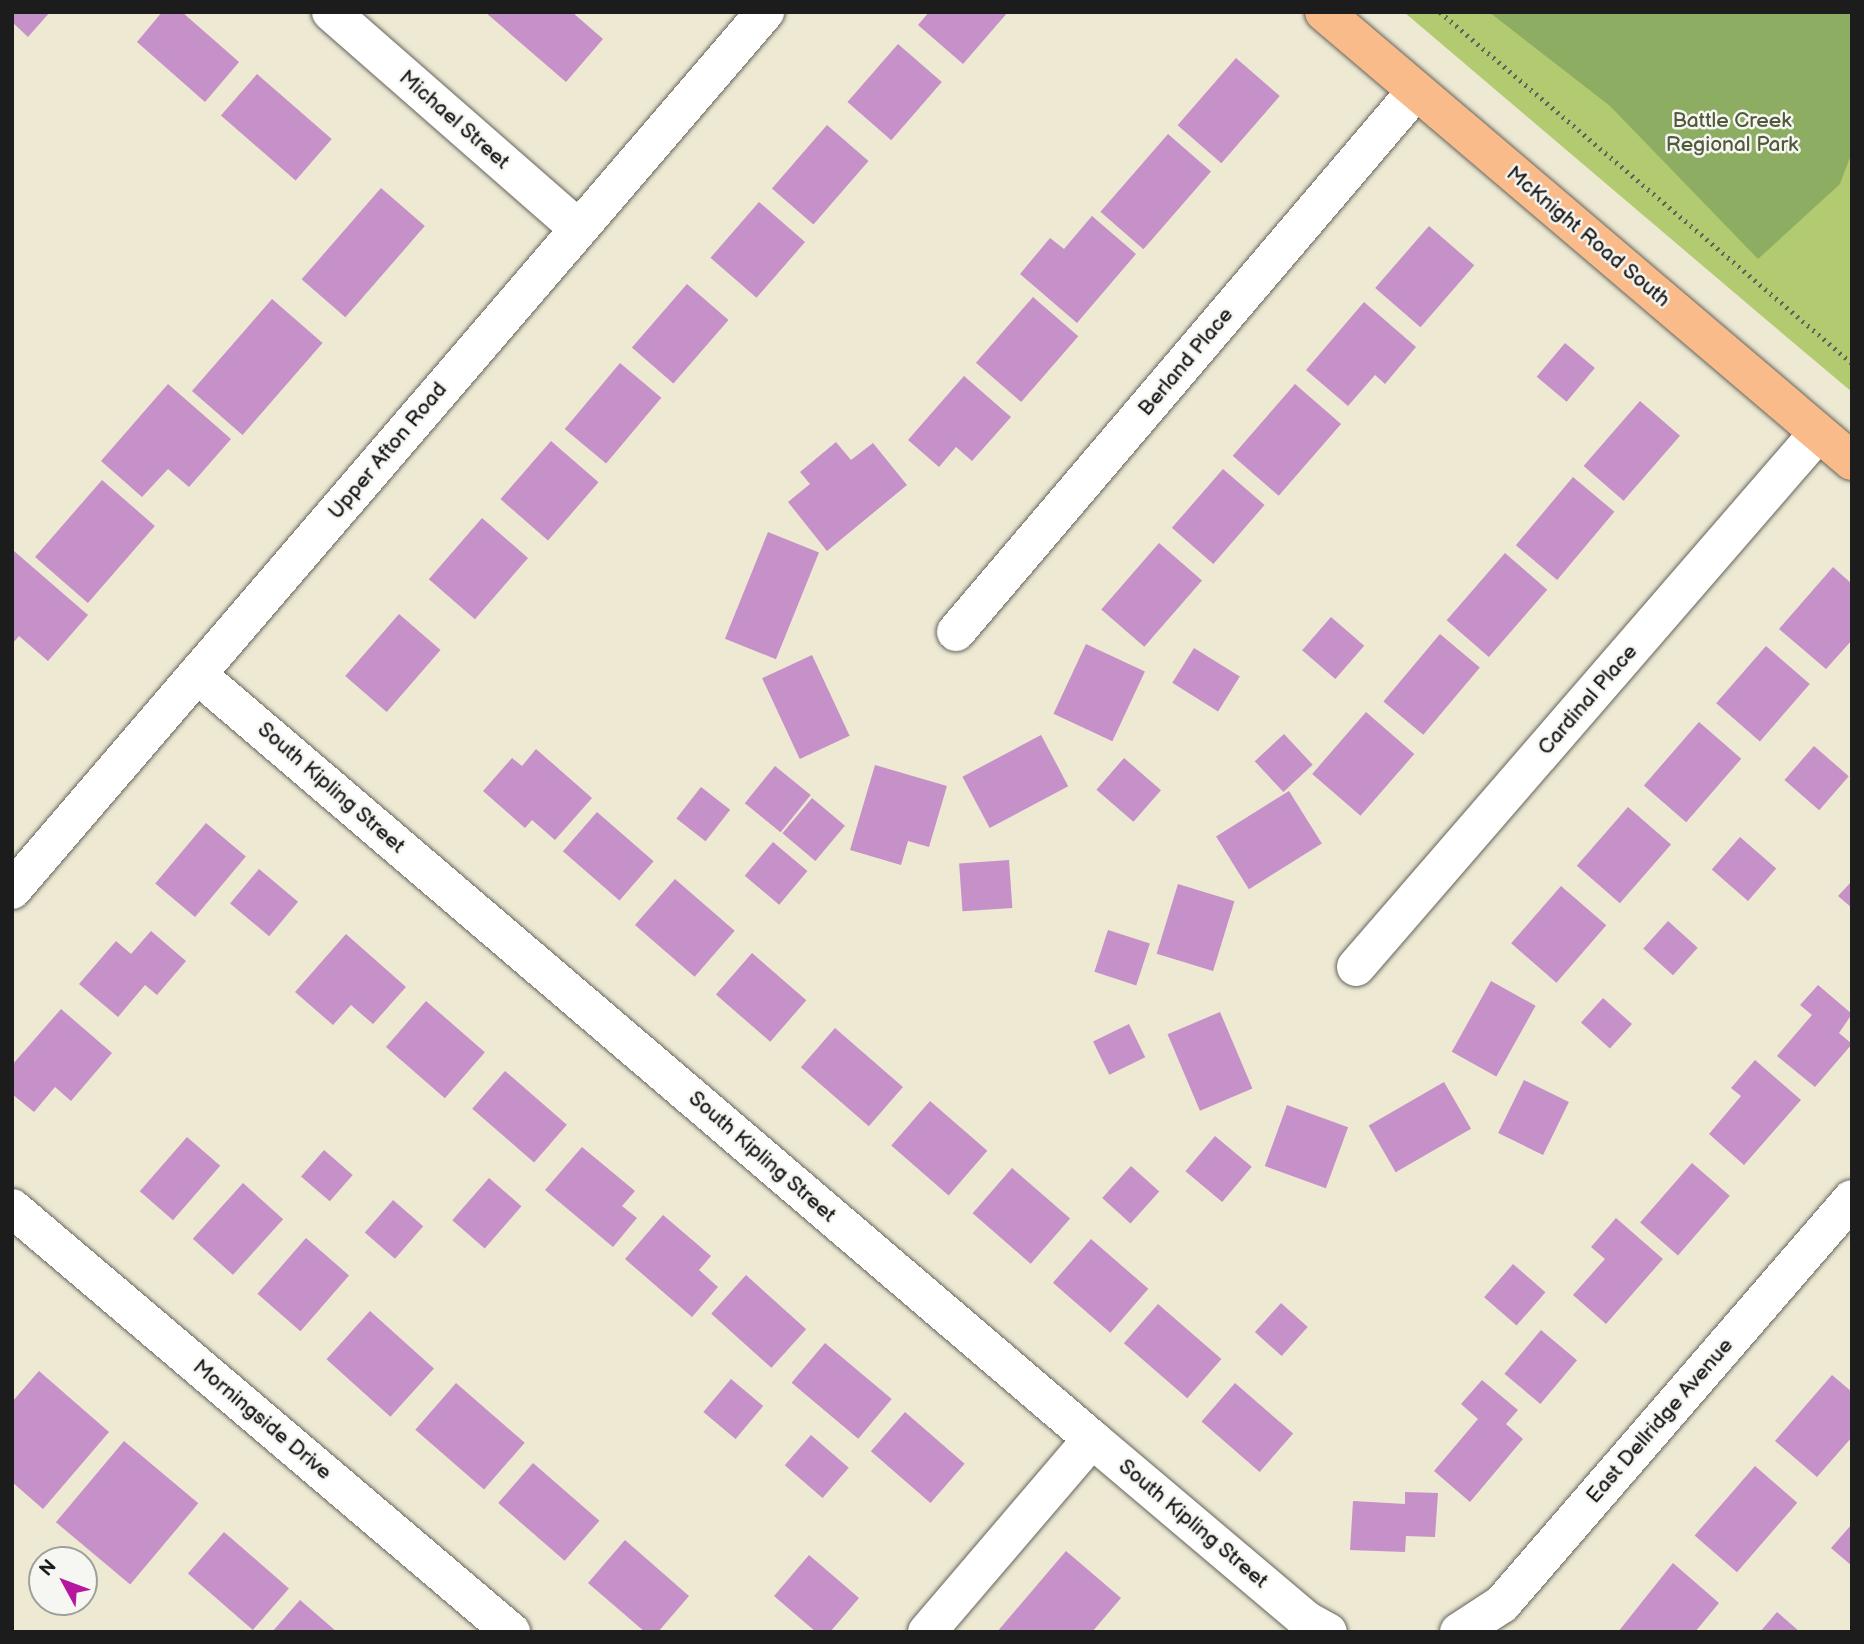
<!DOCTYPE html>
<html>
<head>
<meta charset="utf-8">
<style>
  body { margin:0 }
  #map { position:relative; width:1864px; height:1644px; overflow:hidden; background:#ede9d3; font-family:"Balsamiq Sans",sans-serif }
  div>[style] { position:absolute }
  .green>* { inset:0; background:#b2ca70 }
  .forest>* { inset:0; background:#8dae62 }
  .building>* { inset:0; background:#c691c8; transform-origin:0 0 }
  .path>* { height:4.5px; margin-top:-2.25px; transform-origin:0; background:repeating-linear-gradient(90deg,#65645c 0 2px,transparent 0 7px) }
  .roads { filter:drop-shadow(0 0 2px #65645c) drop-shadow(0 0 2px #65645c) }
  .minor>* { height:38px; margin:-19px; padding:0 19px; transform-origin:19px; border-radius:19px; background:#fff }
  .major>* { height:38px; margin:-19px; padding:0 19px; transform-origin:19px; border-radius:19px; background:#fabb8b }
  span { translate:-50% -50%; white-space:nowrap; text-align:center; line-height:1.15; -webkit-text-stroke:5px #f6f6f2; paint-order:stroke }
  .street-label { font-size:21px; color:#1c1c1c }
  .park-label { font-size:21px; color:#505939 }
  .frame { position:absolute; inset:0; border:14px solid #1c1c1c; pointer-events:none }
  .north { position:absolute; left:28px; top:1546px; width:70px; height:70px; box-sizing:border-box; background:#f6f6f2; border:2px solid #9f9f9c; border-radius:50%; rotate:311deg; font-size:19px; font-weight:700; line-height:28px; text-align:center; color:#1c1c1c }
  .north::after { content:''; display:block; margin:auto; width:24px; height:32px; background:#b5179e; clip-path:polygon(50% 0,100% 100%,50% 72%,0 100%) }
</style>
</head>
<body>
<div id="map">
  <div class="green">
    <div style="clip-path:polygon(1404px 12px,1852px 12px,1852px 392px,1763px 317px)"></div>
  </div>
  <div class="forest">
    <div style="clip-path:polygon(1489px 12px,1852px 12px,1852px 152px,1840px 184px,1758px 259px,1610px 106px)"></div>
  </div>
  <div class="building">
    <div style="clip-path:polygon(12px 12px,50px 12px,28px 37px,12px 22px)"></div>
    <div style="clip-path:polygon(162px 12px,182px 12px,239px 62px,205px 102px,137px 42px)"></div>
    <div style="clip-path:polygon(485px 12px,572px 12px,603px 39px,566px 82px)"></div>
    <div style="clip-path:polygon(929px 12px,1008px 12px,963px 64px,918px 25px)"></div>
    <div style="left:898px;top:44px;width:58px;height:77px;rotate:41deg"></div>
    <div style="left:1236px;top:58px;width:58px;height:89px;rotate:41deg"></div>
    <div style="left:257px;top:74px;width:99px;height:55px;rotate:41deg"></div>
    <div style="left:827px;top:125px;width:55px;height:84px;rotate:41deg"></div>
    <div style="left:1168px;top:134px;width:57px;height:103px;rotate:41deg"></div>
    <div style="left:381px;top:188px;width:58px;height:121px;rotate:41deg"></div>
    <div style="left:759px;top:202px;width:61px;height:74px;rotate:41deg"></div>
    <div style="clip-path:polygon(1092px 216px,1136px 254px,1077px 323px,1020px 274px,1050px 238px,1064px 249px)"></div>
    <div style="left:1429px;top:226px;width:60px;height:82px;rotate:41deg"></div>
    <div style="left:687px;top:284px;width:55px;height:84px;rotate:41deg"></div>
    <div style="left:1033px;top:297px;width:60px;height:87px;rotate:41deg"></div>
    <div style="left:272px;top:299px;width:67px;height:122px;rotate:41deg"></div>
    <div style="clip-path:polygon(1364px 302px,1416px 347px,1385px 384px,1375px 375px,1348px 406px,1306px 370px)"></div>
    <div style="left:1565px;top:343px;width:39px;height:44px;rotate:40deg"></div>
    <div style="left:620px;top:363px;width:54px;height:86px;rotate:40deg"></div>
    <div style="clip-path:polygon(964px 376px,1011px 417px,972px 461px,956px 447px,939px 467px,908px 440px)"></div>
    <div style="clip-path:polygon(168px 384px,231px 439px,189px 487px,168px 469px,142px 497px,101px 461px)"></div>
    <div style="left:1295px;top:384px;width:61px;height:95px;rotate:41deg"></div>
    <div style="left:1640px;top:401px;width:53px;height:86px;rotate:41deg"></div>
    <div style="left:551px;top:441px;width:63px;height:77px;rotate:41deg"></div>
    <div style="clip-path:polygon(836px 442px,851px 460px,873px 443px,907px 485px,827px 551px,788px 502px,810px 484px,800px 472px)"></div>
    <div style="left:1223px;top:469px;width:55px;height:78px;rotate:41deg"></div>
    <div style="left:1573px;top:477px;width:54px;height:89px;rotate:40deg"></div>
    <div style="left:102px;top:480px;width:70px;height:102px;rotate:41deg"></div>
    <div style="left:482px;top:518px;width:61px;height:81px;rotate:41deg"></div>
    <div style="left:768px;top:532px;width:55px;height:115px;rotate:22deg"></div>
    <div style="left:1159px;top:543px;width:57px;height:88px;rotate:41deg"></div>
    <div style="clip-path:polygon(14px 551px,88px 615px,48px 661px,19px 636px,12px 644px)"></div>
    <div style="left:1505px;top:553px;width:56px;height:89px;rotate:41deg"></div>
    <div style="clip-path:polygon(1833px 567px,1852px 584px,1852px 640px,1826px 669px,1779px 629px)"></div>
    <div style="left:399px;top:614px;width:55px;height:82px;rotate:41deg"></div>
    <div style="left:1331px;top:617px;width:44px;height:44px;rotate:41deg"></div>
    <div style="left:1440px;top:634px;width:52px;height:88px;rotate:40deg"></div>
    <div style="left:1086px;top:644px;width:65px;height:77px;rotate:25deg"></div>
    <div style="left:1766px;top:646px;width:58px;height:76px;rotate:41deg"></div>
    <div style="left:1194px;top:648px;width:54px;height:41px;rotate:32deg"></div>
    <div style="left:812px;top:655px;width:89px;height:55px;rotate:65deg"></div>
    <div style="left:1366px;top:712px;width:64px;height:82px;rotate:41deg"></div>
    <div style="left:1699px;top:722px;width:56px;height:84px;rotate:41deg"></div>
    <div style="left:1284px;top:734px;width:42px;height:40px;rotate:47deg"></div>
    <div style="left:1041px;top:735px;width:58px;height:89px;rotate:62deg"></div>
    <div style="left:1814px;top:746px;width:46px;height:45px;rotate:41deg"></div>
    <div style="clip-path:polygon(536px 749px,592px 798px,555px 840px,532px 820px,525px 828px,483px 791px,512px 758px,522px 766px)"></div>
    <div style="left:1124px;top:758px;width:49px;height:42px;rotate:41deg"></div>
    <div style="clip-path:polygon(875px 765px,947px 786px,929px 847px,908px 841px,901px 865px,850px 850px)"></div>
    <div style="left:775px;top:766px;width:46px;height:48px;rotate:39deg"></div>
    <div style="left:701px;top:787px;width:37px;height:40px;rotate:38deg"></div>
    <div style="left:1289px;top:791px;width:62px;height:86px;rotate:58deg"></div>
    <div style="left:812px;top:798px;width:43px;height:46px;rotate:40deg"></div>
    <div style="left:1628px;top:807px;width:57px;height:78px;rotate:41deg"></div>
    <div style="left:597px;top:812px;width:75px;height:52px;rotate:41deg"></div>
    <div style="left:206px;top:823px;width:52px;height:79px;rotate:40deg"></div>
    <div style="left:1740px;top:837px;width:48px;height:43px;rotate:41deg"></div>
    <div style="left:773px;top:842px;width:45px;height:44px;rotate:40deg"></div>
    <div style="left:1009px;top:860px;width:48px;height:50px;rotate:86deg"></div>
    <div style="left:259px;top:869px;width:51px;height:45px;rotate:40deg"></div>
    <div style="left:675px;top:879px;width:79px;height:61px;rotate:41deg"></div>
    <div style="clip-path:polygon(1852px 881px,1852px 908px,1838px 896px)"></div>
    <div style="left:1178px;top:884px;width:59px;height:73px;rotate:17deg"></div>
    <div style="left:1561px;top:886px;width:60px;height:76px;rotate:41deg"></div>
    <div style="left:1668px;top:921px;width:40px;height:37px;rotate:42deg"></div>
    <div style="left:1108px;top:930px;width:44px;height:44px;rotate:18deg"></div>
    <div style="clip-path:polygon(151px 931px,186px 961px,157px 995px,145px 985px,118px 1017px,79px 984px,116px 941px,131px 954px)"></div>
    <div style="clip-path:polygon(346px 934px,406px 987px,373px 1024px,351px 1005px,333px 1025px,295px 992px)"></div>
    <div style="left:752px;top:953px;width:72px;height:55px;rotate:41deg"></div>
    <div style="left:1491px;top:981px;width:51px;height:81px;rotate:29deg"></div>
    <div style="clip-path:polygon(1818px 985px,1852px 1014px,1839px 1033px,1852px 1044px,1815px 1087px,1777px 1056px,1812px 1015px,1800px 1005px)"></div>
    <div style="left:1603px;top:998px;width:39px;height:33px;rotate:42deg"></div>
    <div style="left:426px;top:1001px;width:78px;height:61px;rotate:41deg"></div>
    <div style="clip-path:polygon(61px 1009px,112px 1053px,71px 1101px,55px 1087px,34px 1112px,12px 1094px,12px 1065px)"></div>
    <div style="left:1220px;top:1012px;width:83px;height:57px;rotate:67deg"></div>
    <div style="left:1129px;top:1024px;width:37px;height:40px;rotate:64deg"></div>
    <div style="left:835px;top:1028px;width:90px;height:52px;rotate:41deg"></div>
    <div style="clip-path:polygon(1755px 1060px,1801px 1100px,1744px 1165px,1709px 1134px,1741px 1096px,1731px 1088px)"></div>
    <div style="left:505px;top:1071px;width:82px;height:50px;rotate:41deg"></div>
    <div style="left:1524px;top:1080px;width:50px;height:59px;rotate:26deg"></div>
    <div style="left:1444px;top:1082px;width:54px;height:87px;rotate:60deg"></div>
    <div style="left:930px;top:1101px;width:76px;height:59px;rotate:41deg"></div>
    <div style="left:1287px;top:1105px;width:65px;height:65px;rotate:20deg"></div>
    <div style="left:1215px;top:1136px;width:48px;height:46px;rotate:40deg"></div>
    <div style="left:187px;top:1137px;width:44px;height:72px;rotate:41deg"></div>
    <div style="clip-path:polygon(582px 1147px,635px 1191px,622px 1206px,637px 1218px,613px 1247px,545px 1190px)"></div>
    <div style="left:324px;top:1150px;width:38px;height:35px;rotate:41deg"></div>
    <div style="left:1692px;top:1163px;width:50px;height:79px;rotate:41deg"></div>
    <div style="left:1131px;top:1166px;width:38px;height:43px;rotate:42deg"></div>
    <div style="left:1012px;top:1168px;width:77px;height:60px;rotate:41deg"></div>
    <div style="left:489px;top:1178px;width:43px;height:56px;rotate:41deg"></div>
    <div style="left:243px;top:1183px;width:54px;height:75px;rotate:42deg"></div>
    <div style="left:393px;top:1200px;width:40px;height:43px;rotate:41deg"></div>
    <div style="clip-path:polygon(663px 1215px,711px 1256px,699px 1270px,718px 1287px,692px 1317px,625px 1259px)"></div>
    <div style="clip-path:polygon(1616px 1218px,1663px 1259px,1606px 1324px,1573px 1295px,1605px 1259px,1591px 1247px)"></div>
    <div style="left:306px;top:1238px;width:57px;height:74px;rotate:41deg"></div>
    <div style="left:1091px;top:1239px;width:76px;height:58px;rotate:41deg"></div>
    <div style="left:1513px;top:1264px;width:43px;height:44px;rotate:41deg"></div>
    <div style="left:746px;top:1275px;width:81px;height:52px;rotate:42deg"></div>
    <div style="left:1281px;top:1303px;width:36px;height:39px;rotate:42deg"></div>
    <div style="left:1158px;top:1304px;width:84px;height:52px;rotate:41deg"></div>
    <div style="left:370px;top:1311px;width:86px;height:65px;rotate:42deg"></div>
    <div style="left:1541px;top:1330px;width:47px;height:57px;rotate:40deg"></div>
    <div style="left:825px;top:1343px;width:87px;height:52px;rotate:40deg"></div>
    <div style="clip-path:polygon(39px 1371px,109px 1432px,43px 1509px,12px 1482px,12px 1402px)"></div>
    <div style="clip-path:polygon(1832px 1375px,1852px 1392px,1852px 1437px,1817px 1477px,1775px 1441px)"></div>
    <div style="left:731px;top:1379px;width:42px;height:43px;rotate:40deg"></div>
    <div style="clip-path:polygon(1482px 1380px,1518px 1410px,1506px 1424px,1523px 1439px,1470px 1502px,1434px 1471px,1478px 1419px,1461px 1404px)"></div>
    <div style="left:456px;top:1383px;width:91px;height:62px;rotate:41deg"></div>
    <div style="left:1235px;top:1383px;width:77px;height:51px;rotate:41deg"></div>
    <div style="left:905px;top:1412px;width:79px;height:52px;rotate:41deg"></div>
    <div style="left:811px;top:1435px;width:50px;height:40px;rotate:41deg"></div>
    <div style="left:124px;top:1441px;width:97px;height:106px;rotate:40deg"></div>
    <div style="left:533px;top:1463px;width:88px;height:53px;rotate:41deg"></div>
    <div style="left:1755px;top:1466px;width:56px;height:92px;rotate:41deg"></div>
    <div style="clip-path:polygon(1405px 1492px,1438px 1493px,1435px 1537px,1406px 1536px,1405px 1552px,1350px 1550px,1353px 1501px,1405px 1504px)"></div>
    <div style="clip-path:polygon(1852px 1524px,1852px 1566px,1831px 1548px)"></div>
    <div style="left:224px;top:1532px;width:86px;height:55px;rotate:41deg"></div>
    <div style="clip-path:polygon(625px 1540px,689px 1596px,658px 1632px,645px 1632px,588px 1583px)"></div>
    <div style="clip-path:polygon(1066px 1551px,1121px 1598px,1092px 1632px,997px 1632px)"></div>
    <div style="clip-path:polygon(809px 1555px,859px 1598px,830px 1632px,816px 1632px,774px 1596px)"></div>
    <div style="clip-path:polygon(1673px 1563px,1719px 1603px,1695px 1632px,1618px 1632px)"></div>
    <div style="clip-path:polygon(300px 1600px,337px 1632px,272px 1632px)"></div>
    <div style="clip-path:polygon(1777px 1612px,1800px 1632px,1760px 1632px)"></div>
  </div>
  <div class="path">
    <div style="left:1440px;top:12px;width:541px;rotate:40.43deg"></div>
  </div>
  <div class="roads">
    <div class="minor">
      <div style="left:331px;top:12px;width:327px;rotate:41.2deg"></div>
      <div style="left:956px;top:632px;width:710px;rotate:-49.63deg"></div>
      <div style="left:199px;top:676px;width:1175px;rotate:40.51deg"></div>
      <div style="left:1092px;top:1439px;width:280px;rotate:40.2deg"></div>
      <div style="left:1306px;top:1620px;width:25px;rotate:29deg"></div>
      <div style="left:12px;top:890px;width:1157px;rotate:-49.38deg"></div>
      <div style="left:1356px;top:967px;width:706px;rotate:-49.13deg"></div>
      <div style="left:12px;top:1208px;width:655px;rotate:40.35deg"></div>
      <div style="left:927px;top:1632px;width:254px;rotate:-49.5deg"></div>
      <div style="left:1459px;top:1632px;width:51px;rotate:-33.1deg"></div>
      <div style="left:1502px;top:1604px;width:535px;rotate:-49.17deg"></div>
    </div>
    <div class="major">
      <div style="left:1324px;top:12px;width:693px;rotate:40.38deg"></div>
    </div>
  </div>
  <div class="street-label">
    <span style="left:454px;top:120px;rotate:41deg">Michael Street</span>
    <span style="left:1588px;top:237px;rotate:40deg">McKnight Road South</span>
    <span style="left:1186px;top:362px;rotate:-50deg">Berland Place</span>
    <span style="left:388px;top:451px;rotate:-50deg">Upper Afton Road</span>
    <span style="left:1588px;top:700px;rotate:-49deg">Cardinal Place</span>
    <span style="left:331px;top:788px;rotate:41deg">South Kipling Street</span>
    <span style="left:762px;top:1157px;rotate:41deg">South Kipling Street</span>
    <span style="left:262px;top:1420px;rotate:40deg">Morningside Drive</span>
    <span style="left:1660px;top:1421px;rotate:-49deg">East Dellridge Avenue</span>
    <span style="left:1193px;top:1524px;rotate:40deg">South Kipling Street</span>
  </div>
  <div class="park-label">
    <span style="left:1732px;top:133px">Battle Creek<br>Regional Park</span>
  </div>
  <div class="frame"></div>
  <div class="north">N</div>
</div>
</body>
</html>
